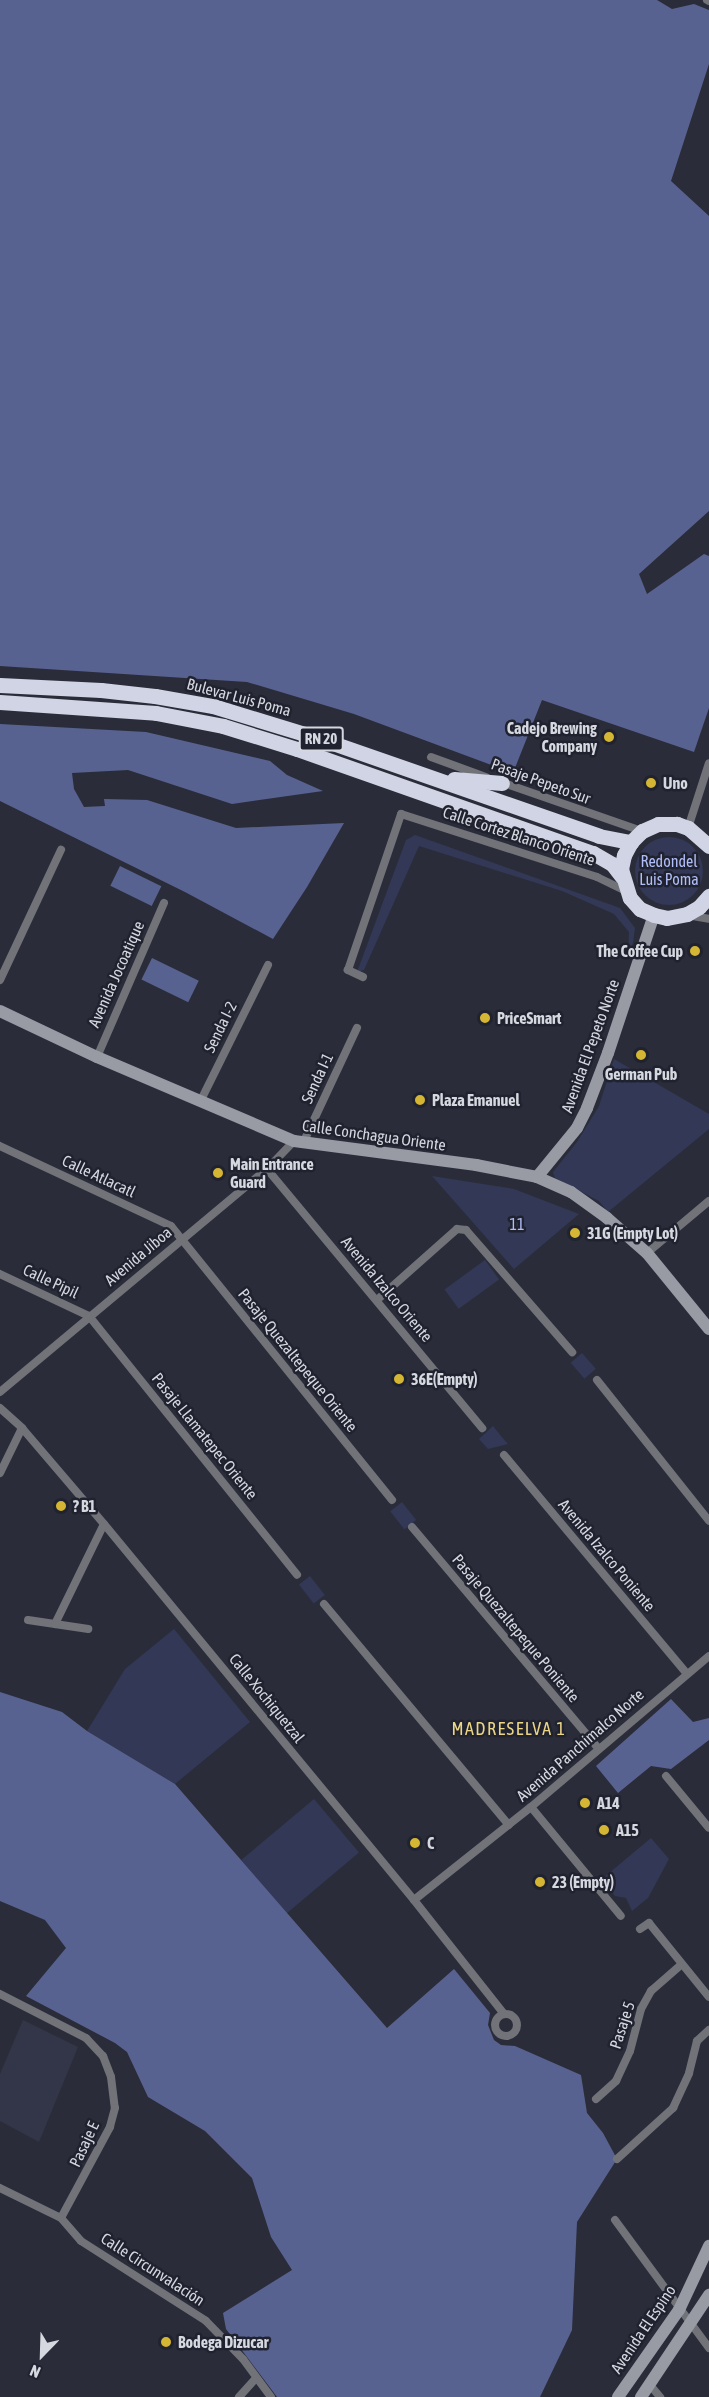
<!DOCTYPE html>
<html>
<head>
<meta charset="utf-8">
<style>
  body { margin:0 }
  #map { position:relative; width:709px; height:2397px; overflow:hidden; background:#2a2d39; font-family:"Asap Condensed",sans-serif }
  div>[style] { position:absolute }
  .built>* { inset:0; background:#323648 }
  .green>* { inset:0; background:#323856; transform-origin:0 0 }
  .round { border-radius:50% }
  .forest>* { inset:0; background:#586291; transform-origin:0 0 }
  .street>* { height:8px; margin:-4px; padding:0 4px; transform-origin:4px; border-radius:4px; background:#717379 }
  .street>.ring { margin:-4px; padding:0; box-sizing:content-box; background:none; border:8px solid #717379; border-radius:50% }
  .secondary>* { height:12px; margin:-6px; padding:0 6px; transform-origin:6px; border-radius:6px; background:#989aa4 }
  .highway>* { height:15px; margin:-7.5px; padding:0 7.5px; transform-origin:7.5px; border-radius:7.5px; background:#d0d4e4 }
  .dots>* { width:16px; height:16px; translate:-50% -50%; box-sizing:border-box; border:3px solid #20232f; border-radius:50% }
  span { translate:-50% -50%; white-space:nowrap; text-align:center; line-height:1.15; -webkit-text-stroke:5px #20232f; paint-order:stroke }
  .shield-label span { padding:2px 4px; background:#20232f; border:2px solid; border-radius:4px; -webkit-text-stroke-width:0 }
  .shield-label { font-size:15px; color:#d6d8e0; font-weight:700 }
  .street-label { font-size:16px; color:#d6d8e0 }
  .poi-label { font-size:16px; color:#d6d8e0; font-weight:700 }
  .right { translate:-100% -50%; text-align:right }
  .left { translate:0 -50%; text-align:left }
  .park-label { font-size:16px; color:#b0bef9 }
  .neighbourhood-label { font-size:18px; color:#ebd587; letter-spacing:1.5px }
  .north { position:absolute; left:12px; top:2325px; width:60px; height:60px; -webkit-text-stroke:4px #20232f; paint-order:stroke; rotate:203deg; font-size:16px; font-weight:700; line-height:24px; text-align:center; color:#d6d8e0 }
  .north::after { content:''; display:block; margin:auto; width:21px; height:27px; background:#d6d8e0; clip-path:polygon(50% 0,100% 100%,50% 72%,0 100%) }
</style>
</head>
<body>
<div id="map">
  <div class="built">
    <div style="clip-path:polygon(23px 2020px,78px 2047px,39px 2142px,0 2121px,0 2074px)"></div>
  </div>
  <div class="green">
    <div style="clip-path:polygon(415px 835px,620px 908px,635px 928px,633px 943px,628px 955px,629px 932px,614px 914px,562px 891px,419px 846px,364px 970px,357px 972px,406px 840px)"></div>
    <div class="round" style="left:635px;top:837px;width:68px;height:68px"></div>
    <div style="clip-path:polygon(614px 1059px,709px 1114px,709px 1129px,608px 1212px,599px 1201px,555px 1178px,553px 1172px,577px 1142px,599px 1106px)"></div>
    <div style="clip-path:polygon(432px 1176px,514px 1189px,579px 1214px,514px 1269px)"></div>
    <div style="left:485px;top:1260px;width:24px;height:50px;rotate:54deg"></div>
    <div style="left:582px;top:1353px;width:21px;height:15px;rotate:49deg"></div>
    <div style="clip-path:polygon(493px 1426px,501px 1436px,508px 1444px,488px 1449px,479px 1439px)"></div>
    <div style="left:402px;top:1502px;width:23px;height:15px;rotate:52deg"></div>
    <div style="left:310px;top:1576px;width:24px;height:14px;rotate:52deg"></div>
    <div style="clip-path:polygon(174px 1629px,250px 1722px,175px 1784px,87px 1731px,125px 1669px)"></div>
    <div style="left:314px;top:1799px;width:70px;height:95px;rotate:50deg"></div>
    <div style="clip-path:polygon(651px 1838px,669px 1859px,648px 1898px,632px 1911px,626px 1898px,615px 1896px,602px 1879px)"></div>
  </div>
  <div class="forest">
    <div style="clip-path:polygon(0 0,657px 0,672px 9px,694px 4px,709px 10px,709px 64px,671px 181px,709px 216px,709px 511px,639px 574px,647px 594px,704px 554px,709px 556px,709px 708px,694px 752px,542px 700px,513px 773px,354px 714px,247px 682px,0 666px)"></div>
    <div style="clip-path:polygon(0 724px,146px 732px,270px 761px,287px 775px,323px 791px,232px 804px,128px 770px,72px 773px,74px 789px,84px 807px,105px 806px,104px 799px,147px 800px,236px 828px,344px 823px,307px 887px,273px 939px,185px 892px,0 801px)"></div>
    <div style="left:120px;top:866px;width:46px;height:22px;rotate:26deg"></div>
    <div style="left:152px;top:958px;width:52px;height:24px;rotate:26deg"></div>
    <div style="clip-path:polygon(0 1692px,62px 1712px,87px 1731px,175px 1784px,387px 2028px,454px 1969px,490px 2013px,488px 2025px,494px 2040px,501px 2045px,515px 2046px,581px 2075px,587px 2113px,603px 2133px,617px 2159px,577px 2222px,572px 2330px,540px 2397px,277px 2397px,226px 2329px,223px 2313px,292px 2270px,271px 2237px,252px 2178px,205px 2131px,148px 2097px,127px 2052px,115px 2043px,26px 1996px,66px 1948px,45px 1920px,0 1901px)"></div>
    <div style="clip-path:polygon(671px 1699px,693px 1722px,709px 1718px,709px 1740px,671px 1769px,651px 1766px,618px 1793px,596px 1766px)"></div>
  </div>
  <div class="street">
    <div style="left:707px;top:0;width:2px;rotate:27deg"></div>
    <div style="left:431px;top:757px;width:59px;rotate:20deg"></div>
    <div style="left:501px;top:782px;width:149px;rotate:19.2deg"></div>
    <div style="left:688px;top:828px;width:68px;rotate:-72.1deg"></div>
    <div style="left:687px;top:915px;width:22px;rotate:10deg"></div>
    <div style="left:363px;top:977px;width:17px;rotate:-155deg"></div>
    <div style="left:348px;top:970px;width:165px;rotate:-71.2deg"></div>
    <div style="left:401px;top:814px;width:206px;rotate:17.8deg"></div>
    <div style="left:597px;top:877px;width:32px;rotate:26deg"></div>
    <div style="left:0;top:980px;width:144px;rotate:-64.9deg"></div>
    <div style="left:97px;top:1057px;width:168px;rotate:-66.5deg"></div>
    <div style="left:200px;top:1102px;width:153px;rotate:-63.6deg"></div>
    <div style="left:304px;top:1141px;width:125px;rotate:-64.9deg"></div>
    <div style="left:0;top:1146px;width:189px;rotate:25.1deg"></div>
    <div style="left:171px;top:1226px;width:352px;rotate:51.1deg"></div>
    <div style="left:267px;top:1169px;width:337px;rotate:50.3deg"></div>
    <div style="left:647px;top:1253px;width:81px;rotate:-40deg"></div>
    <div style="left:0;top:1274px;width:98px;rotate:25.3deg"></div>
    <div style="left:89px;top:1316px;width:332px;rotate:51.2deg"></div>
    <div style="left:377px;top:1300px;width:107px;rotate:-41.6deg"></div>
    <div style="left:457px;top:1229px;width:9px;rotate:6deg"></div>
    <div style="left:466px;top:1230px;width:162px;rotate:49deg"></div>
    <div style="left:597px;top:1380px;width:180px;rotate:51.5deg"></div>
    <div style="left:0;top:1392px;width:348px;rotate:-39.9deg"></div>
    <div style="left:267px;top:1169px;width:39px;rotate:-46deg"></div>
    <div style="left:0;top:1408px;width:30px;rotate:42deg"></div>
    <div style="left:22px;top:1428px;width:126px;rotate:49.5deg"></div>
    <div style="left:104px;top:1524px;width:487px;rotate:50.5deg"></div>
    <div style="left:414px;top:1900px;width:145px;rotate:51.7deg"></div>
    <div style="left:504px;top:1455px;width:285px;rotate:50.1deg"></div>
    <div style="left:0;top:1473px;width:50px;rotate:-63.9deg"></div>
    <div style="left:412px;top:1527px;width:289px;rotate:49.9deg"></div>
    <div style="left:324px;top:1604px;width:288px;rotate:50.1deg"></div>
    <div style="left:28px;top:1620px;width:61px;rotate:8.5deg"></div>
    <div style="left:55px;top:1624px;width:111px;rotate:-63.9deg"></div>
    <div style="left:666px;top:1776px;width:67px;rotate:50.4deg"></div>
    <div style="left:531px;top:1807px;width:141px;rotate:50.5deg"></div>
    <div style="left:414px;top:1900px;width:149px;rotate:-38.5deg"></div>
    <div style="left:531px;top:1807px;width:233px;rotate:-40.3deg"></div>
    <div style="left:640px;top:1929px;width:11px;rotate:-34deg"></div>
    <div style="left:649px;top:1923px;width:95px;rotate:51deg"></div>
    <div style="left:0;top:1994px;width:97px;rotate:27.1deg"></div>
    <div style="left:86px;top:2038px;width:25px;rotate:47deg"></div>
    <div style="left:103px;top:2056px;width:22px;rotate:69deg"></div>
    <div style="left:111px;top:2077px;width:31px;rotate:83deg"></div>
    <div style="left:115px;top:2108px;width:20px;rotate:105deg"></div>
    <div style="left:110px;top:2127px;width:103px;rotate:118.3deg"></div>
    <div class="ring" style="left:495px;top:2014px;width:14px;height:14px"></div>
    <div style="left:596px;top:2099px;width:27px;rotate:-42deg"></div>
    <div style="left:616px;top:2081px;width:33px;rotate:-65deg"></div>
    <div style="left:630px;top:2051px;width:43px;rotate:-75.3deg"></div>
    <div style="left:641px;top:2009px;width:21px;rotate:-61deg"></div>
    <div style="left:651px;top:1991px;width:41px;rotate:-41.1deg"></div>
    <div style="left:617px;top:2159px;width:76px;rotate:-42.3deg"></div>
    <div style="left:673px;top:2108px;width:38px;rotate:-65deg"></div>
    <div style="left:689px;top:2073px;width:33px;rotate:-76deg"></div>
    <div style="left:697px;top:2041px;width:16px;rotate:-43deg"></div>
    <div style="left:0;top:2188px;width:68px;rotate:26.2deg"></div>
    <div style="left:61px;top:2218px;width:30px;rotate:49deg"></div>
    <div style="left:81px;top:2241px;width:148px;rotate:32.6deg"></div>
    <div style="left:206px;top:2321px;width:53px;rotate:45.8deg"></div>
    <div style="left:243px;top:2359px;width:47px;rotate:53.6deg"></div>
    <div style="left:615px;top:2220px;width:159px;rotate:53.7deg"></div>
    <div style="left:650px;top:2385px;width:16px;rotate:50deg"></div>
    <div style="left:239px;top:2397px;width:25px;rotate:-48deg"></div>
  </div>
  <div class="secondary">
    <div style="left:0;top:1011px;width:107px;rotate:25.4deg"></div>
    <div style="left:97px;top:1057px;width:214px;rotate:23.1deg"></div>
    <div style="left:294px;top:1141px;width:184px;rotate:7.5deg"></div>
    <div style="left:476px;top:1165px;width:62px;rotate:11.1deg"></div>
    <div style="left:537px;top:1177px;width:37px;rotate:24deg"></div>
    <div style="left:571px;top:1192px;width:44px;rotate:35.8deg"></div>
    <div style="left:607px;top:1218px;width:53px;rotate:41.2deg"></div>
    <div style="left:647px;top:1253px;width:98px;rotate:50.8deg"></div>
    <div style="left:537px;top:1177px;width:63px;rotate:-50.8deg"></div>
    <div style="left:577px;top:1128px;width:22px;rotate:-63deg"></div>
    <div style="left:587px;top:1108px;width:59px;rotate:-69.1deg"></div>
    <div style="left:608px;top:1053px;width:145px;rotate:-71.6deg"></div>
    <div style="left:618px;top:2397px;width:106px;rotate:-55deg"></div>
    <div style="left:679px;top:2310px;width:71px;rotate:-64.9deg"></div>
    <div style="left:641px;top:2397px;width:123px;rotate:-56.3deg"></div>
  </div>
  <div class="highway">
    <div style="left:0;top:685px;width:101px;rotate:2.8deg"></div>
    <div style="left:101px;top:690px;width:54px;rotate:6.3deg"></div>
    <div style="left:155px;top:696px;width:59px;rotate:9.8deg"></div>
    <div style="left:213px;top:706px;width:116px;rotate:17deg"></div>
    <div style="left:324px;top:740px;width:291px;rotate:19.2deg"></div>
    <div style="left:599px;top:836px;width:33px;rotate:11deg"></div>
    <div style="left:0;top:702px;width:156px;rotate:4deg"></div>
    <div style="left:156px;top:713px;width:68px;rotate:11deg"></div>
    <div style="left:223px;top:726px;width:77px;rotate:17.3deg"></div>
    <div style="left:297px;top:749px;width:314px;rotate:19.4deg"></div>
    <div style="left:593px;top:853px;width:22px;rotate:30deg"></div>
    <div style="left:612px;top:864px;width:16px;rotate:52deg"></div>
    <div style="left:454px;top:779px;width:48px;rotate:4.8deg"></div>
    <div style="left:709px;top:846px;width:28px;rotate:-139deg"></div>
    <div style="left:688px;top:828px;width:12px;rotate:-160deg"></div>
    <div style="left:677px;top:824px;width:19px;rotate:180deg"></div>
    <div style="left:658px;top:824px;width:17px;rotate:156deg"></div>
    <div style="left:642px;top:831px;width:16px;rotate:135deg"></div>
    <div style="left:631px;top:842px;width:15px;rotate:118deg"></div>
    <div style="left:624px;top:855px;width:14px;rotate:102deg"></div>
    <div style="left:621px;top:869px;width:30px;rotate:73deg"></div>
    <div style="left:630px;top:898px;width:15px;rotate:48deg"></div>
    <div style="left:640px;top:909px;width:15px;rotate:23deg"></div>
    <div style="left:654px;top:915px;width:13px;rotate:13deg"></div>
    <div style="left:667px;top:918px;width:20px;rotate:-11deg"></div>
    <div style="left:687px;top:914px;width:14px;rotate:-30deg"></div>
    <div style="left:699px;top:907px;width:15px;rotate:-48deg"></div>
  </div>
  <div class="dots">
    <div style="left:609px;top:737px;background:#d5b534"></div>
    <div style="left:651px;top:783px;background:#d5b534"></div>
    <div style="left:695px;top:951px;background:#d5b534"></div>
    <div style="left:485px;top:1018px;background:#d5b534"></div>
    <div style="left:641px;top:1055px;background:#d5b534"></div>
    <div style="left:420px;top:1100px;background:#d5b534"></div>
    <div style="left:218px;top:1173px;background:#d5b534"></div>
    <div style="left:575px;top:1233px;background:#d5b534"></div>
    <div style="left:399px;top:1379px;background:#d5b534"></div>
    <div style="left:61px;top:1506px;background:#d5b534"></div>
    <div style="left:585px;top:1803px;background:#d5b534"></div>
    <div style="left:604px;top:1830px;background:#d5b534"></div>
    <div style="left:415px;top:1843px;background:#d5b534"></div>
    <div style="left:540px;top:1882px;background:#d5b534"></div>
    <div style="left:166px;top:2342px;background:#d5b534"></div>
  </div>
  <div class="shield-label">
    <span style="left:321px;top:739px">RN 20</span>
  </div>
  <div class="street-label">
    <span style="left:239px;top:697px;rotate:15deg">Bulevar Luis Poma</span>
    <span style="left:541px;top:781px;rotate:20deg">Pasaje Pepeto Sur</span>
    <span style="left:519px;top:836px;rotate:18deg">Calle Cortez Blanco Oriente</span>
    <span style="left:116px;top:974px;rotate:-66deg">Avenida Jocoatique</span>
    <span style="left:220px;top:1027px;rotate:-64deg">Senda I-2</span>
    <span style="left:590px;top:1046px;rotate:-70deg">Avenida El Pepeto Norte</span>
    <span style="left:317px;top:1078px;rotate:-65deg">Senda I-1</span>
    <span style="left:374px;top:1135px;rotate:8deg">Calle Conchagua Oriente</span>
    <span style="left:99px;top:1176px;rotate:25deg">Calle Atlacatl</span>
    <span style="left:138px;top:1256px;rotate:-40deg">Avenida Jiboa</span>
    <span style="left:51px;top:1281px;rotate:25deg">Calle Pipil</span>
    <span style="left:387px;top:1289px;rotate:50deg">Avenida Izalco Oriente</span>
    <span style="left:298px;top:1360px;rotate:51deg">Pasaje Quezaltepeque Oriente</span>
    <span style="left:205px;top:1436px;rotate:51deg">Pasaje Llamatepec Oriente</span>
    <span style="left:607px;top:1555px;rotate:50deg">Avenida Izalco Poniente</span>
    <span style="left:516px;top:1628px;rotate:50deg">Pasaje Quezaltepeque Poniente</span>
    <span style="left:267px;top:1698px;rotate:51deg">Calle Xochiquetzal</span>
    <span style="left:580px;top:1745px;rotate:-41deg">Avenida Panchimalco Norte</span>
    <span style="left:622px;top:2025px;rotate:-72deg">Pasaje 5</span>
    <span style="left:84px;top:2144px;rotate:-65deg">Pasaje E</span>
    <span style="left:153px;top:2269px;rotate:33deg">Calle Circunvalación</span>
    <span style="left:643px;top:2329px;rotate:-56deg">Avenida El Espino</span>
  </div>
  <div class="poi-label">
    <span class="right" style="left:597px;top:737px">Cadejo Brewing<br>Company</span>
    <span class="left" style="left:663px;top:783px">Uno</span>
    <span class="right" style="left:683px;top:951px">The Coffee Cup</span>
    <span class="left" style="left:497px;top:1018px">PriceSmart</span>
    <span style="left:641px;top:1074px">German Pub</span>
    <span class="left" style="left:432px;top:1100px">Plaza Emanuel</span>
    <span class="left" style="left:230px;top:1173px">Main Entrance<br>Guard</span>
    <span class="left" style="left:587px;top:1233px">31G (Empty Lot)</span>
    <span class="left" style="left:411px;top:1379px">36E(Empty)</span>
    <span class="left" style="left:73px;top:1506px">? B1</span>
    <span class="left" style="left:597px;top:1803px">A14</span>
    <span class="left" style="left:616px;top:1830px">A15</span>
    <span class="left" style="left:427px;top:1843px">C</span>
    <span class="left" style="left:552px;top:1882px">23 (Empty)</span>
    <span class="left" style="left:178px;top:2342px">Bodega Dizucar</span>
  </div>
  <div class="park-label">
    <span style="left:669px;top:870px">Redondel<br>Luis Poma</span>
    <span style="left:517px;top:1224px">11</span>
  </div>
  <div class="neighbourhood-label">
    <span style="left:509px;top:1729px">MADRESELVA 1</span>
  </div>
  <div class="north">N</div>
</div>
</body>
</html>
